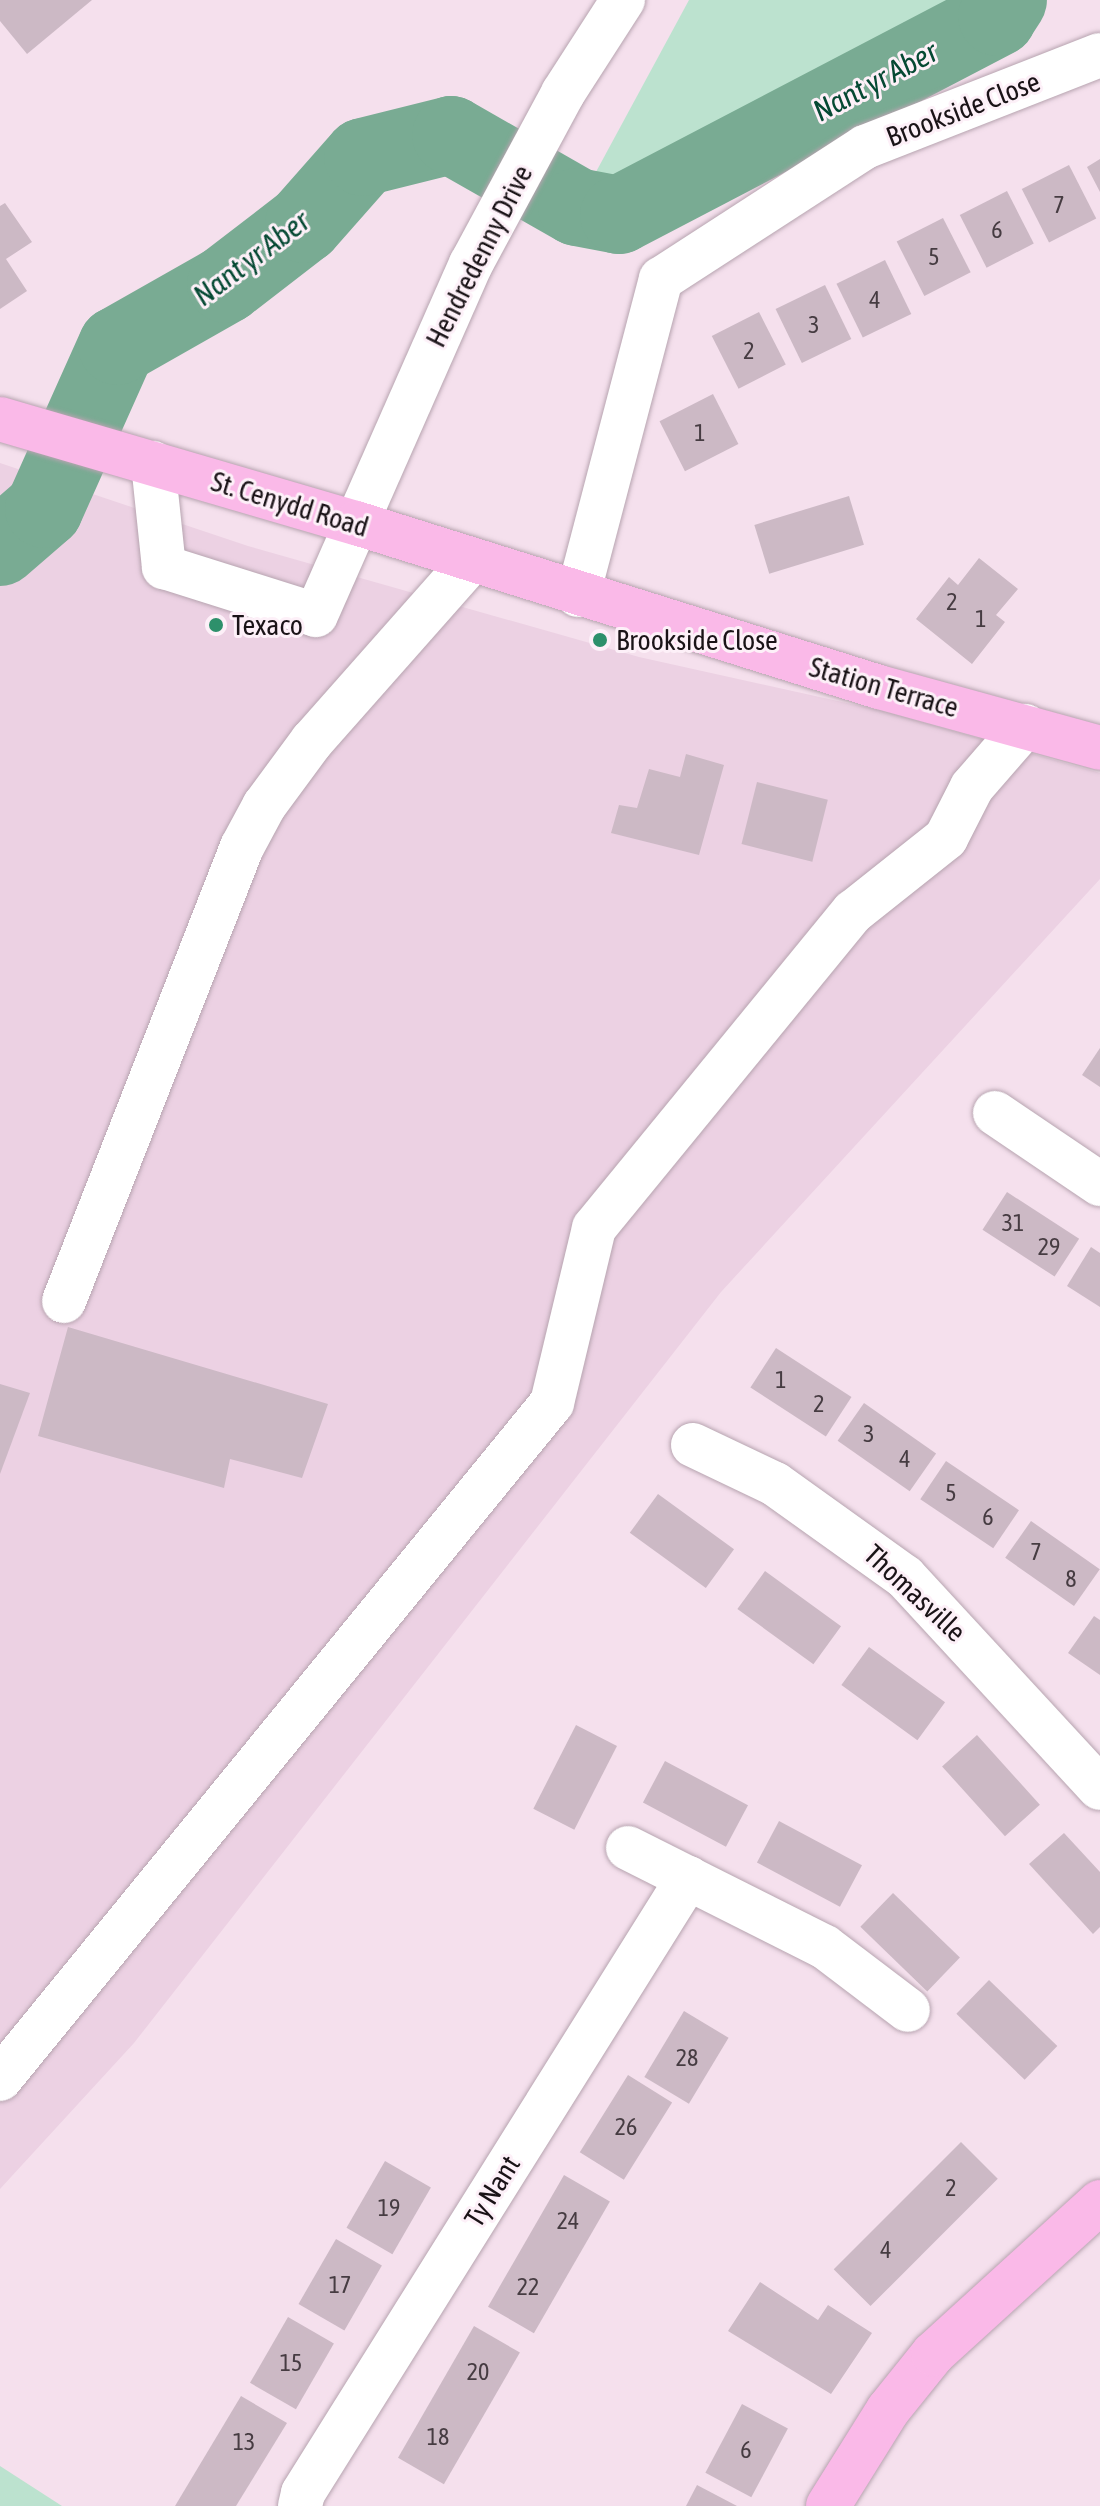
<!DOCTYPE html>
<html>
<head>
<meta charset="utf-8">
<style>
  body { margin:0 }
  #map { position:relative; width:1100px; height:2506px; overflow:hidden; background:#f5e0ed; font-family:"Asap Condensed",sans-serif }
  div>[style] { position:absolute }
  .built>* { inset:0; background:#ecd1e3 }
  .green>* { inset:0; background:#bce2cf }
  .river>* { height:78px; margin:-39px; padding:0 39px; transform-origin:39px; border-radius:39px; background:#79ab93 }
  .building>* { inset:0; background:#ccb9c5; transform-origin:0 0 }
  .roads { filter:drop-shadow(0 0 2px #b7a4b0) drop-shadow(0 0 2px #b7a4b0) }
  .minor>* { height:44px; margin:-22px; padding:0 22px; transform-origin:22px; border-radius:22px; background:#fff }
  .major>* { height:44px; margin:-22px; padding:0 22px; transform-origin:22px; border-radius:22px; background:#fab9e8 }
  .dots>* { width:22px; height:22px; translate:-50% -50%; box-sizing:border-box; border:4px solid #fdf0f8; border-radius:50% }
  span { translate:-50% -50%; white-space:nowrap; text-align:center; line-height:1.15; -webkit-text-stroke:6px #fdf0f8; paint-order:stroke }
  .number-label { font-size:24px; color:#463c42 }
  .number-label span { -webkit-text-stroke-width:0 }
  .street-label { font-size:28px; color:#1a1317 }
  .poi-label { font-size:28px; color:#1a1317 }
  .left { translate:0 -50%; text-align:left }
  .water-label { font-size:30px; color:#054933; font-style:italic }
</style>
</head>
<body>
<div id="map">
  <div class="built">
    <div style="clip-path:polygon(0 463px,248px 546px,639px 657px,883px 711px,1100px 773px,1100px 879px,721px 1292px,134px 2043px,0 2189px)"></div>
  </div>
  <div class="green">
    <div style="clip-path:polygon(689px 0,1008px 0,997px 17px,619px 215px,577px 207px)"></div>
    <div style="clip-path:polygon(0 2466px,62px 2506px,0 2506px)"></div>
  </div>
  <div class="river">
    <div style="left:0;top:547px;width:58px;rotate:-40.8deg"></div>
    <div style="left:44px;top:509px;width:179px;rotate:-65.9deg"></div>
    <div style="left:117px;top:346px;width:125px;rotate:-29.6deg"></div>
    <div style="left:226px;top:284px;width:98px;rotate:-37.6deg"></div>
    <div style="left:304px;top:224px;width:89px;rotate:-48.6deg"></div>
    <div style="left:363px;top:157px;width:91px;rotate:-14deg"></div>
    <div style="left:451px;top:135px;width:145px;rotate:29.7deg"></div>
    <div style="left:577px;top:207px;width:43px;rotate:10.8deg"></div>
    <div style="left:619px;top:215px;width:427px;rotate:-27.6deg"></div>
    <div style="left:997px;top:17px;width:20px;rotate:-57deg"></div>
  </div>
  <div class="building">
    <div style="clip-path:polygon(0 0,92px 0,27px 54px,0 21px)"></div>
    <div style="clip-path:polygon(1100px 159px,1100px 192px,1087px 167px)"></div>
    <div style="left:1069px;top:165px;width:60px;height:53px;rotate:63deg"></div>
    <div style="left:1007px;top:191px;width:59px;height:53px;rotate:63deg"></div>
    <div style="clip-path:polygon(5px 203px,32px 242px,6px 259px,27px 291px,0 309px,0 206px)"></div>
    <div style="left:943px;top:218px;width:61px;height:52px;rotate:63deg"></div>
    <div style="left:885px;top:260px;width:60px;height:54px;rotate:64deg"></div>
    <div style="left:825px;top:285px;width:60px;height:55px;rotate:64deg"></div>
    <div style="left:759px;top:312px;width:59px;height:53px;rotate:63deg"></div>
    <div style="left:713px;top:394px;width:56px;height:60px;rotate:63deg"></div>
    <div style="left:849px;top:496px;width:51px;height:99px;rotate:73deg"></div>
    <div style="clip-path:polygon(979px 558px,1018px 589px,996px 615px,1005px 622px,972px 664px,916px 619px,949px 577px,958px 585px)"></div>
    <div style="clip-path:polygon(686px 754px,724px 765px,699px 855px,611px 833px,619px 805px,637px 808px,649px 769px,680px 777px)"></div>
    <div style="left:757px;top:782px;width:73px;height:64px;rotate:14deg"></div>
    <div style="clip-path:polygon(1100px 1048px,1100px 1087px,1082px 1075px)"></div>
    <div style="left:1007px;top:1192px;width:86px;height:45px;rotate:33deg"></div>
    <div style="clip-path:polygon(1091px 1247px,1100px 1253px,1100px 1307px,1067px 1286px)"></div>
    <div style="clip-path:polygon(68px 1327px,328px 1404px,302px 1478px,230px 1459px,224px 1488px,38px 1436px)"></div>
    <div style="left:776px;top:1348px;width:90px;height:47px;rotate:33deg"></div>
    <div style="clip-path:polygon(0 1384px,30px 1393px,0 1474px)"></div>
    <div style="left:864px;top:1403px;width:88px;height:46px;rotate:35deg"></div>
    <div style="left:946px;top:1461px;width:88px;height:46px;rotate:34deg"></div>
    <div style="left:658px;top:1494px;width:94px;height:48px;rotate:36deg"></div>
    <div style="left:1031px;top:1521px;width:84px;height:45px;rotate:35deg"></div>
    <div style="left:765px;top:1571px;width:94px;height:47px;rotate:36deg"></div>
    <div style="clip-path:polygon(1094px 1616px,1100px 1620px,1100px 1675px,1068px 1653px)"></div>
    <div style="left:869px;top:1647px;width:94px;height:47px;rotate:36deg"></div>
    <div style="left:576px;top:1725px;width:46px;height:94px;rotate:27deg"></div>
    <div style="left:977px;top:1735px;width:94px;height:47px;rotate:48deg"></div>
    <div style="left:665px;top:1761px;width:94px;height:47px;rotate:28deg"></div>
    <div style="left:779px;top:1821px;width:94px;height:47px;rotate:28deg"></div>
    <div style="clip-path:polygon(1064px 1833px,1100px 1872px,1100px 1927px,1093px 1934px,1029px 1864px)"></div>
    <div style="left:893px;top:1893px;width:93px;height:47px;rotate:44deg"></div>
    <div style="left:989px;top:1980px;width:95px;height:47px;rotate:44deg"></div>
    <div style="left:684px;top:2011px;width:52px;height:77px;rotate:31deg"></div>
    <div style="left:628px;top:2075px;width:52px;height:91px;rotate:32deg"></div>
    <div style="left:961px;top:2142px;width:52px;height:180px;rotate:45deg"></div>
    <div style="left:385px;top:2161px;width:53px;height:77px;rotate:30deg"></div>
    <div style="left:564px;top:2175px;width:53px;height:152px;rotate:30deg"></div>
    <div style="left:336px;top:2239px;width:53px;height:75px;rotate:30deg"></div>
    <div style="clip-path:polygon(760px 2282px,818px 2320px,828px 2305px,872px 2333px,831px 2394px,728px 2331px)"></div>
    <div style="left:288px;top:2317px;width:53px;height:76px;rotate:30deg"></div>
    <div style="left:474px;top:2326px;width:53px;height:152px;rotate:30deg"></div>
    <div style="clip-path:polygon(241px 2396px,287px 2423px,236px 2506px,175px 2506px)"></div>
    <div style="left:742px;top:2404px;width:52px;height:78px;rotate:28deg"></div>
    <div style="clip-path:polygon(697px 2485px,737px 2506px,686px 2506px)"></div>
  </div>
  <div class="roads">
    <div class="minor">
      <div style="left:153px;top:463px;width:105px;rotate:84deg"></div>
      <div style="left:164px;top:567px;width:159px;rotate:17.5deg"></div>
      <div style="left:316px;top:615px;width:384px;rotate:-66.2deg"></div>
      <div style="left:471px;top:264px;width:194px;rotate:-61.7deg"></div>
      <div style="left:563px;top:93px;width:111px;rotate:-57.2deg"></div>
      <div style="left:578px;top:595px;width:327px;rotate:-75.3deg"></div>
      <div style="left:661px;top:279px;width:243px;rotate:-32.9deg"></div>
      <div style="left:865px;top:147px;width:252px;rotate:-21.4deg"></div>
      <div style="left:995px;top:1113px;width:127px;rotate:34.1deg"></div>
      <div style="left:64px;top:1301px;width:488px;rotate:-68.6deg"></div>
      <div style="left:242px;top:847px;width:47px;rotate:-61.8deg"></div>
      <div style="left:264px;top:806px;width:81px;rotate:-53.6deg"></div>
      <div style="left:312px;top:741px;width:240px;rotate:-48.5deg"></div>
      <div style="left:693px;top:1445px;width:91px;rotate:25.4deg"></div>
      <div style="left:775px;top:1484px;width:160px;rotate:35.6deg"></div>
      <div style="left:905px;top:1577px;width:287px;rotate:47.3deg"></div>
      <div style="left:628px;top:1848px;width:220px;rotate:26.7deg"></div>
      <div style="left:825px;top:1947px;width:104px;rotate:37.2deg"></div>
      <div style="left:0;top:2079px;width:873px;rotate:-50.77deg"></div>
      <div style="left:552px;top:1403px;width:180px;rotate:-76.5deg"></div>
      <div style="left:594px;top:1228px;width:409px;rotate:-50.7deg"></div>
      <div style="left:853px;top:912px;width:119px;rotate:-38.5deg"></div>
      <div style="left:946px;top:838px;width:57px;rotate:-63deg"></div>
      <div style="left:972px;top:787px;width:81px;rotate:-49deg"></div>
      <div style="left:300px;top:2506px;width:13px;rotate:-77deg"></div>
      <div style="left:303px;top:2493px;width:726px;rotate:-57.95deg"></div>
    </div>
    <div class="major">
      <div style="left:0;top:419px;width:371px;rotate:16.3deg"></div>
      <div style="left:356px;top:523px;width:548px;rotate:17.41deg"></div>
      <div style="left:879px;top:687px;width:229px;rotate:15.4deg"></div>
      <div style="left:828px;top:2506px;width:113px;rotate:-58deg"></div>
      <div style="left:888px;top:2410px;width:72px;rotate:-51.2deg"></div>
      <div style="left:933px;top:2354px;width:226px;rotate:-42.3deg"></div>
    </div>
  </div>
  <div class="dots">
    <div style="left:216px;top:625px;background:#2d906b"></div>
    <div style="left:600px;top:640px;background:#2d906b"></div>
  </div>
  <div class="number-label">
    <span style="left:1059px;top:205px">7</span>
    <span style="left:997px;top:230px">6</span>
    <span style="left:934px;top:257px">5</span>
    <span style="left:875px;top:300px">4</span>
    <span style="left:814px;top:325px">3</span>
    <span style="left:749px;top:351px">2</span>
    <span style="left:700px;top:433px">1</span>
    <span style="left:952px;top:602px">2</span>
    <span style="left:981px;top:619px">1</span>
    <span style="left:1013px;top:1223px">31</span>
    <span style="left:1049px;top:1247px">29</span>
    <span style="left:781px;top:1380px">1</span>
    <span style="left:819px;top:1404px">2</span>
    <span style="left:869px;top:1434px">3</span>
    <span style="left:905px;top:1459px">4</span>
    <span style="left:951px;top:1493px">5</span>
    <span style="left:988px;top:1517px">6</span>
    <span style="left:1036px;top:1552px">7</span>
    <span style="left:1071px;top:1579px">8</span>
    <span style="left:687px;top:2058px">28</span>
    <span style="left:626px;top:2127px">26</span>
    <span style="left:951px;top:2188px">2</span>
    <span style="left:389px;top:2208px">19</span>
    <span style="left:568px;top:2221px">24</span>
    <span style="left:886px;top:2250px">4</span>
    <span style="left:340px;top:2285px">17</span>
    <span style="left:528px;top:2287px">22</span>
    <span style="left:291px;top:2363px">15</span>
    <span style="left:478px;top:2372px">20</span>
    <span style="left:438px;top:2437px">18</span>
    <span style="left:244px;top:2442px">13</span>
    <span style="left:746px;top:2450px">6</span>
  </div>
  <div class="street-label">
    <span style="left:963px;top:109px;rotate:-21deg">Brookside Close</span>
    <span style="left:479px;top:256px;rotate:-63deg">Hendredenny Drive</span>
    <span style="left:290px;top:504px;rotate:17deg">St. Cenydd Road</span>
    <span style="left:884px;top:687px;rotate:16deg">Station Terrace</span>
    <span style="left:915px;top:1593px;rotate:43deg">Thomasville</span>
    <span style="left:492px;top:2191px;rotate:-58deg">Ty Nant</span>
  </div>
  <div class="poi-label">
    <span class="left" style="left:232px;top:625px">Texaco</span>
    <span class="left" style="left:616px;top:640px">Brookside Close</span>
  </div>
  <div class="water-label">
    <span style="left:875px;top:81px;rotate:-28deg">Nant yr Aber</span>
    <span style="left:251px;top:258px;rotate:-37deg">Nant yr Aber</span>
  </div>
</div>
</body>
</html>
